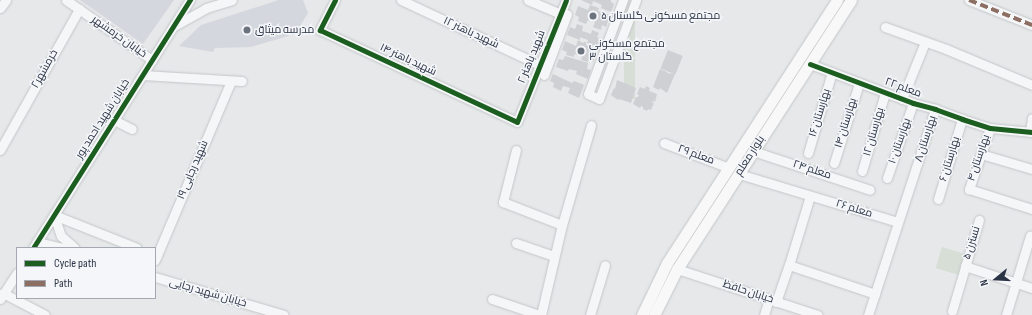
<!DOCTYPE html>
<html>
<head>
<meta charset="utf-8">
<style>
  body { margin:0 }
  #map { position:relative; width:1032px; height:315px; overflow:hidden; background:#e6e8ea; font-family:"Sofia Sans Condensed",Cairo,sans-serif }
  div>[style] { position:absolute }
  .built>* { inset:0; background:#d4d7dd }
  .green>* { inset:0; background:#d6ded6; transform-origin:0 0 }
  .building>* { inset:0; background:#ced0d3; transform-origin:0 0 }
  .roads { filter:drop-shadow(0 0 1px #c4c6c8) drop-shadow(0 0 1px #c4c6c8) }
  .minor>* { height:9px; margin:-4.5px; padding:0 4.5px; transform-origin:4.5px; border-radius:4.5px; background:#f5f6f7 }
  .major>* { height:11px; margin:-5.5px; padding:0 5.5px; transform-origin:5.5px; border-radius:5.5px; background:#f8f8f8 }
  .quiet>* { height:4px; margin-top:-2px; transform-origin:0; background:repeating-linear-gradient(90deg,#8d6e63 0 8px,transparent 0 12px) }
  .cycleway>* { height:5px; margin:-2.5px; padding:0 2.5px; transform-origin:2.5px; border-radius:2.5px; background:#1b5e20 }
  .dots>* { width:11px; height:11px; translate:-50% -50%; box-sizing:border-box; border:2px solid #f4f6f9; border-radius:50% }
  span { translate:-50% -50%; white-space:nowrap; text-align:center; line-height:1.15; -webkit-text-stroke:3px #f4f6f9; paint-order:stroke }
  .poi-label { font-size:11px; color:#2b3445 }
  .left { translate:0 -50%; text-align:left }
  .street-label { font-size:11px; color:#2b3445 }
  .legend { position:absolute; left:16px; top:247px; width:140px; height:52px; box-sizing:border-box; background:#f4f6f9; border:1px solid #a4a8b1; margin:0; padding:5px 7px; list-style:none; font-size:12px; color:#2b3445 }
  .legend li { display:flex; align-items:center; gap:8px; height:20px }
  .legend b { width:20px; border:1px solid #a4a8b1 }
  .north { position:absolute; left:976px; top:259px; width:40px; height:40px; -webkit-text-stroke:3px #f4f6f9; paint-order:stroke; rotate:252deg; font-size:11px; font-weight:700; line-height:16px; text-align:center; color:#2b3445 }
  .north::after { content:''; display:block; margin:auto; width:14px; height:18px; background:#2b3445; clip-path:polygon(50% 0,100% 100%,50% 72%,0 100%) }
</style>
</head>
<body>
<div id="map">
  <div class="built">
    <div style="clip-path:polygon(80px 0,174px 0,143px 44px)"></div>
    <div style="clip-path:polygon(279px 0,303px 0,308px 13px,295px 34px,251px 47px,215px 48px,213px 52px,179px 46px,201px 25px)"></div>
  </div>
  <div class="green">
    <div style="left:624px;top:0;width:11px;height:99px"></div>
    <div style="left:942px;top:247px;width:24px;height:22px;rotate:17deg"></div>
  </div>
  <div class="building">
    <div style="clip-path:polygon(581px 0,611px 0,611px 2px,614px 4px,611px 12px,601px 8px,602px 5px,593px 1px,592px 5px)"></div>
    <div style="clip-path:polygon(590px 5px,599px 8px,598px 11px,610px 15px,606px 27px,602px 25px,601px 30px,593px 27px,595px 22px,588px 20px,586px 24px,578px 21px,579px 17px,575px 15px,578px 6px,588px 10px)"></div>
    <div style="clip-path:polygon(577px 24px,583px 26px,582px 31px,591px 34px,592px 30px,599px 33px,597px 37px,601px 39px,598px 47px,587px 43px,588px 40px,580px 37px,580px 40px,567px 35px,570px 27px,575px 29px)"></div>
    <div style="clip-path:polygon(578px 40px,583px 43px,584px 42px,586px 42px,586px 45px,598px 50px,593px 62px,589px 59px,588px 62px,581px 60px,582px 57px,574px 54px,574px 57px,566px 55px,567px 52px,562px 50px,565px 41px,576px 46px)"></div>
    <div style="left:668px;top:50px;width:16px;height:20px;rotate:22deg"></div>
    <div style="clip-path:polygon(565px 56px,588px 63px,587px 69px,591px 70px,588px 79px,576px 74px,577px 71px,569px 69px,568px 71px,556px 67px,559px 59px,563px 60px)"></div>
    <div style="clip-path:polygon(660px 69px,667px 72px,667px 73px,675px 74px,667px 93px,660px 88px,659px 90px,653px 87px)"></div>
    <div style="clip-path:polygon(553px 74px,572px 83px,574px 81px,584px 85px,579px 98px,568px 93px,570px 88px,563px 86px,561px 91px,553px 87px,554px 83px,550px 81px)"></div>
    <div style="clip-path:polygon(617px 80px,636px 88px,631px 103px,619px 99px,618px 100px,611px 95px,614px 88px,615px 89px)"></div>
    <div style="clip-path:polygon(646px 86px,650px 88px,649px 91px,657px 94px,655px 102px,653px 101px,652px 103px,654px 103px,651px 110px,648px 109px,647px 111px,643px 109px,643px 107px,641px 106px,640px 108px,633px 104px,636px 97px,638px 97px,639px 95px,637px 94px,640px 87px,645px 89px)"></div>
  </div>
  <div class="roads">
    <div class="minor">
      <div style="left:66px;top:0;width:105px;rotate:34.9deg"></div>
      <div style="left:335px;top:0;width:34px;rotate:117deg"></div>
      <div style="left:320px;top:30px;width:217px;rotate:25deg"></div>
      <div style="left:517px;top:122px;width:131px;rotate:-68.1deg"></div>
      <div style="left:401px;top:0;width:153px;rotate:25.1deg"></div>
      <div style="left:528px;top:0;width:36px;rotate:23deg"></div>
      <div style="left:623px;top:0;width:100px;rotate:110.4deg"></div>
      <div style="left:588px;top:94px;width:12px;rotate:24deg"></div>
      <div style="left:599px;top:99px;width:106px;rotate:-69.5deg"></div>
      <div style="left:969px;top:0;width:68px;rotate:21.6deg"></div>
      <div style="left:0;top:8px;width:10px;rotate:-53deg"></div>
      <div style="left:174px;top:26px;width:37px;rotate:-29deg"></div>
      <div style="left:206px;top:8px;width:27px;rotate:-17deg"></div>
      <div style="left:885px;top:27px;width:65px;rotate:19.8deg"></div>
      <div style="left:946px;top:49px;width:93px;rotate:22.7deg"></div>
      <div style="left:810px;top:64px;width:110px;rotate:20.7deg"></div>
      <div style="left:913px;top:103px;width:23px;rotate:15deg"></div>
      <div style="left:935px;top:109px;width:29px;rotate:20deg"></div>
      <div style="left:962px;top:119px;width:29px;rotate:18deg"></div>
      <div style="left:990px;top:128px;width:42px;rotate:5.4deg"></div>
      <div style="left:143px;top:75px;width:99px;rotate:3.5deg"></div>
      <div style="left:544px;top:75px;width:65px;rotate:-69.3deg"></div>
      <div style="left:902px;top:99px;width:61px;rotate:-68deg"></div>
      <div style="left:114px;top:120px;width:20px;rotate:27deg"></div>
      <div style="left:990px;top:128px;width:65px;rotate:109deg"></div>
      <div style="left:969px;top:189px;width:66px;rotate:17.6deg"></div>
      <div style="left:1030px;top:132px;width:14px;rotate:-82deg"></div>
      <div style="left:664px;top:143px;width:70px;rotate:21deg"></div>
      <div style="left:0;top:150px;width:162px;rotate:-60.7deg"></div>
      <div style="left:516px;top:150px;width:54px;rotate:104deg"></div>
      <div style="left:503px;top:202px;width:63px;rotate:21.3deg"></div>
      <div style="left:753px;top:151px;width:123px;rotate:18.4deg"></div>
      <div style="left:808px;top:153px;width:84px;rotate:-73.5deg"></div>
      <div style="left:981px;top:154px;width:53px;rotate:16.4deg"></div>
      <div style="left:834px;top:163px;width:84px;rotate:-72.6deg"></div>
      <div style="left:862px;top:171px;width:81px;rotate:-73.6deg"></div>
      <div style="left:739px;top:174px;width:166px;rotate:16.8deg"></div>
      <div style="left:887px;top:178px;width:79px;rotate:-70.9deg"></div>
      <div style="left:938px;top:199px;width:84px;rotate:-73.3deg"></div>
      <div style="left:54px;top:215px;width:89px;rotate:21.7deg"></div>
      <div style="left:54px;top:215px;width:22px;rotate:72deg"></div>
      <div style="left:61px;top:236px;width:18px;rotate:41deg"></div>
      <div style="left:37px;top:242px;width:26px;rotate:13deg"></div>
      <div style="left:516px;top:243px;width:40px;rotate:18.9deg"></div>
      <div style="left:33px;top:248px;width:294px;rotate:-57.7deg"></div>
      <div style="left:155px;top:260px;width:194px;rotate:-67deg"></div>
      <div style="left:789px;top:265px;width:72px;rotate:-73.1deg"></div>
      <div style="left:965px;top:266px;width:71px;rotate:18.2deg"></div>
      <div style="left:677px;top:269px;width:148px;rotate:18.1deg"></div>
      <div style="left:155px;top:277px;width:134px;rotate:16.4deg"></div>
      <div style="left:3px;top:293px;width:47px;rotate:27.6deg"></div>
      <div style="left:0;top:299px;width:31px;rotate:-57deg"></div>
      <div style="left:492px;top:299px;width:50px;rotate:18.8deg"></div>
      <div style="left:776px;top:302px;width:39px;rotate:-71deg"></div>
      <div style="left:789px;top:265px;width:91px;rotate:18.6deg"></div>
      <div style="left:952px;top:311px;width:95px;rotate:-73.5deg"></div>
      <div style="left:541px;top:315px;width:92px;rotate:-76.9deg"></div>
      <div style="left:562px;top:225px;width:104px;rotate:-73.8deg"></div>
      <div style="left:590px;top:315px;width:52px;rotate:-73.3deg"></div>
      <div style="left:764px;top:315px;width:17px;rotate:-73deg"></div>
      <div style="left:868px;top:315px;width:217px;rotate:-72deg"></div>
      <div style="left:1006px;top:315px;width:83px;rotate:-73.1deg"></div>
    </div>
    <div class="major">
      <div style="left:642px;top:315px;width:58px;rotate:-64.3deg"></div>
      <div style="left:667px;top:263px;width:313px;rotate:-57.1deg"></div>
      <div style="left:654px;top:315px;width:51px;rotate:-63.4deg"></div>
      <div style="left:677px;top:269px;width:320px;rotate:-57.1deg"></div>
    </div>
  </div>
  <div class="quiet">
    <div style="left:969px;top:0;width:68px;rotate:21.6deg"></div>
  </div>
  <div class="cycleway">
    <div style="left:335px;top:0;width:34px;rotate:117deg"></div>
    <div style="left:320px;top:30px;width:217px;rotate:25deg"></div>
    <div style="left:517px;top:122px;width:131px;rotate:-68.1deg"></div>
    <div style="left:810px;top:64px;width:110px;rotate:20.7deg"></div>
    <div style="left:913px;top:103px;width:23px;rotate:15deg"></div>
    <div style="left:935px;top:109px;width:29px;rotate:20deg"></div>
    <div style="left:962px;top:119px;width:29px;rotate:18deg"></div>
    <div style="left:990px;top:128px;width:42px;rotate:5.4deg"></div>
    <div style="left:33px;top:248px;width:294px;rotate:-57.7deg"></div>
  </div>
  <div class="dots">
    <div style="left:593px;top:16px;background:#6c737f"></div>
    <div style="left:247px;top:30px;background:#6c737f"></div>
    <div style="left:581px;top:51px;background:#6c737f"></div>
  </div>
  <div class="poi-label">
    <span class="left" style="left:601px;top:16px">مجتمع مسکونی گلستان ۵</span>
    <span class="left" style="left:255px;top:30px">مدرسه میثاق</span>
    <span class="left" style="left:589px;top:51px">مجتمع مسکونی<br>گلستان ۳</span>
  </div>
  <div class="street-label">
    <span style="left:471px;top:33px;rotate:25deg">شهید باهنر ۱۲</span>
    <span style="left:119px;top:37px;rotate:35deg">خیابان خرمشهر</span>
    <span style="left:532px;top:57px;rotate:-68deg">شهید باهنر ۲</span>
    <span style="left:408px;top:60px;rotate:25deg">شهید باهنر ۱۴</span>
    <span style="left:45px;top:69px;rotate:-61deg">خرمشهر۲</span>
    <span style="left:903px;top:88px;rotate:20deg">معلم ۲۲</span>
    <span style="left:820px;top:113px;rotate:-73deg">بهارستان ۱۶</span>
    <span style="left:103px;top:119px;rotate:-58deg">خیابان شهید احمد پور</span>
    <span style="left:846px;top:123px;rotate:-73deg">بهارستان ۱۴</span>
    <span style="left:874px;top:132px;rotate:-74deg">بهارستان ۱۲</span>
    <span style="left:926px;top:139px;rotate:-72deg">بهارستان ۸</span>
    <span style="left:900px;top:141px;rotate:-71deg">بهارستان ۱۰</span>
    <span style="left:696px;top:155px;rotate:20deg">معلم ۲۹</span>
    <span style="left:750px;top:156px;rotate:-57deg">بلوار معلم</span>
    <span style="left:979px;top:158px;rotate:-71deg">بهارستان ۴</span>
    <span style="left:950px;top:159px;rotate:-73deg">بهارستان ۶</span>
    <span style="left:193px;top:170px;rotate:-67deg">شهید رجایی ۱۹</span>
    <span style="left:812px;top:170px;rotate:18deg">معلم ۲۴</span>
    <span style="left:854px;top:209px;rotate:17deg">معلم ۲۶</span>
    <span style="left:972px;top:243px;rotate:-73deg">نسترن ۵</span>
    <span style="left:748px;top:292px;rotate:18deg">خیابان حافظ</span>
    <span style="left:208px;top:293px;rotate:16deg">خیابان شهید رجایی</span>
  </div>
  <ul class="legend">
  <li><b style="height:5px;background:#1b5e20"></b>Cycle path</li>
  <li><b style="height:5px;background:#8d6e63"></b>Path</li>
  </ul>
  <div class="north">N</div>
</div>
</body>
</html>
